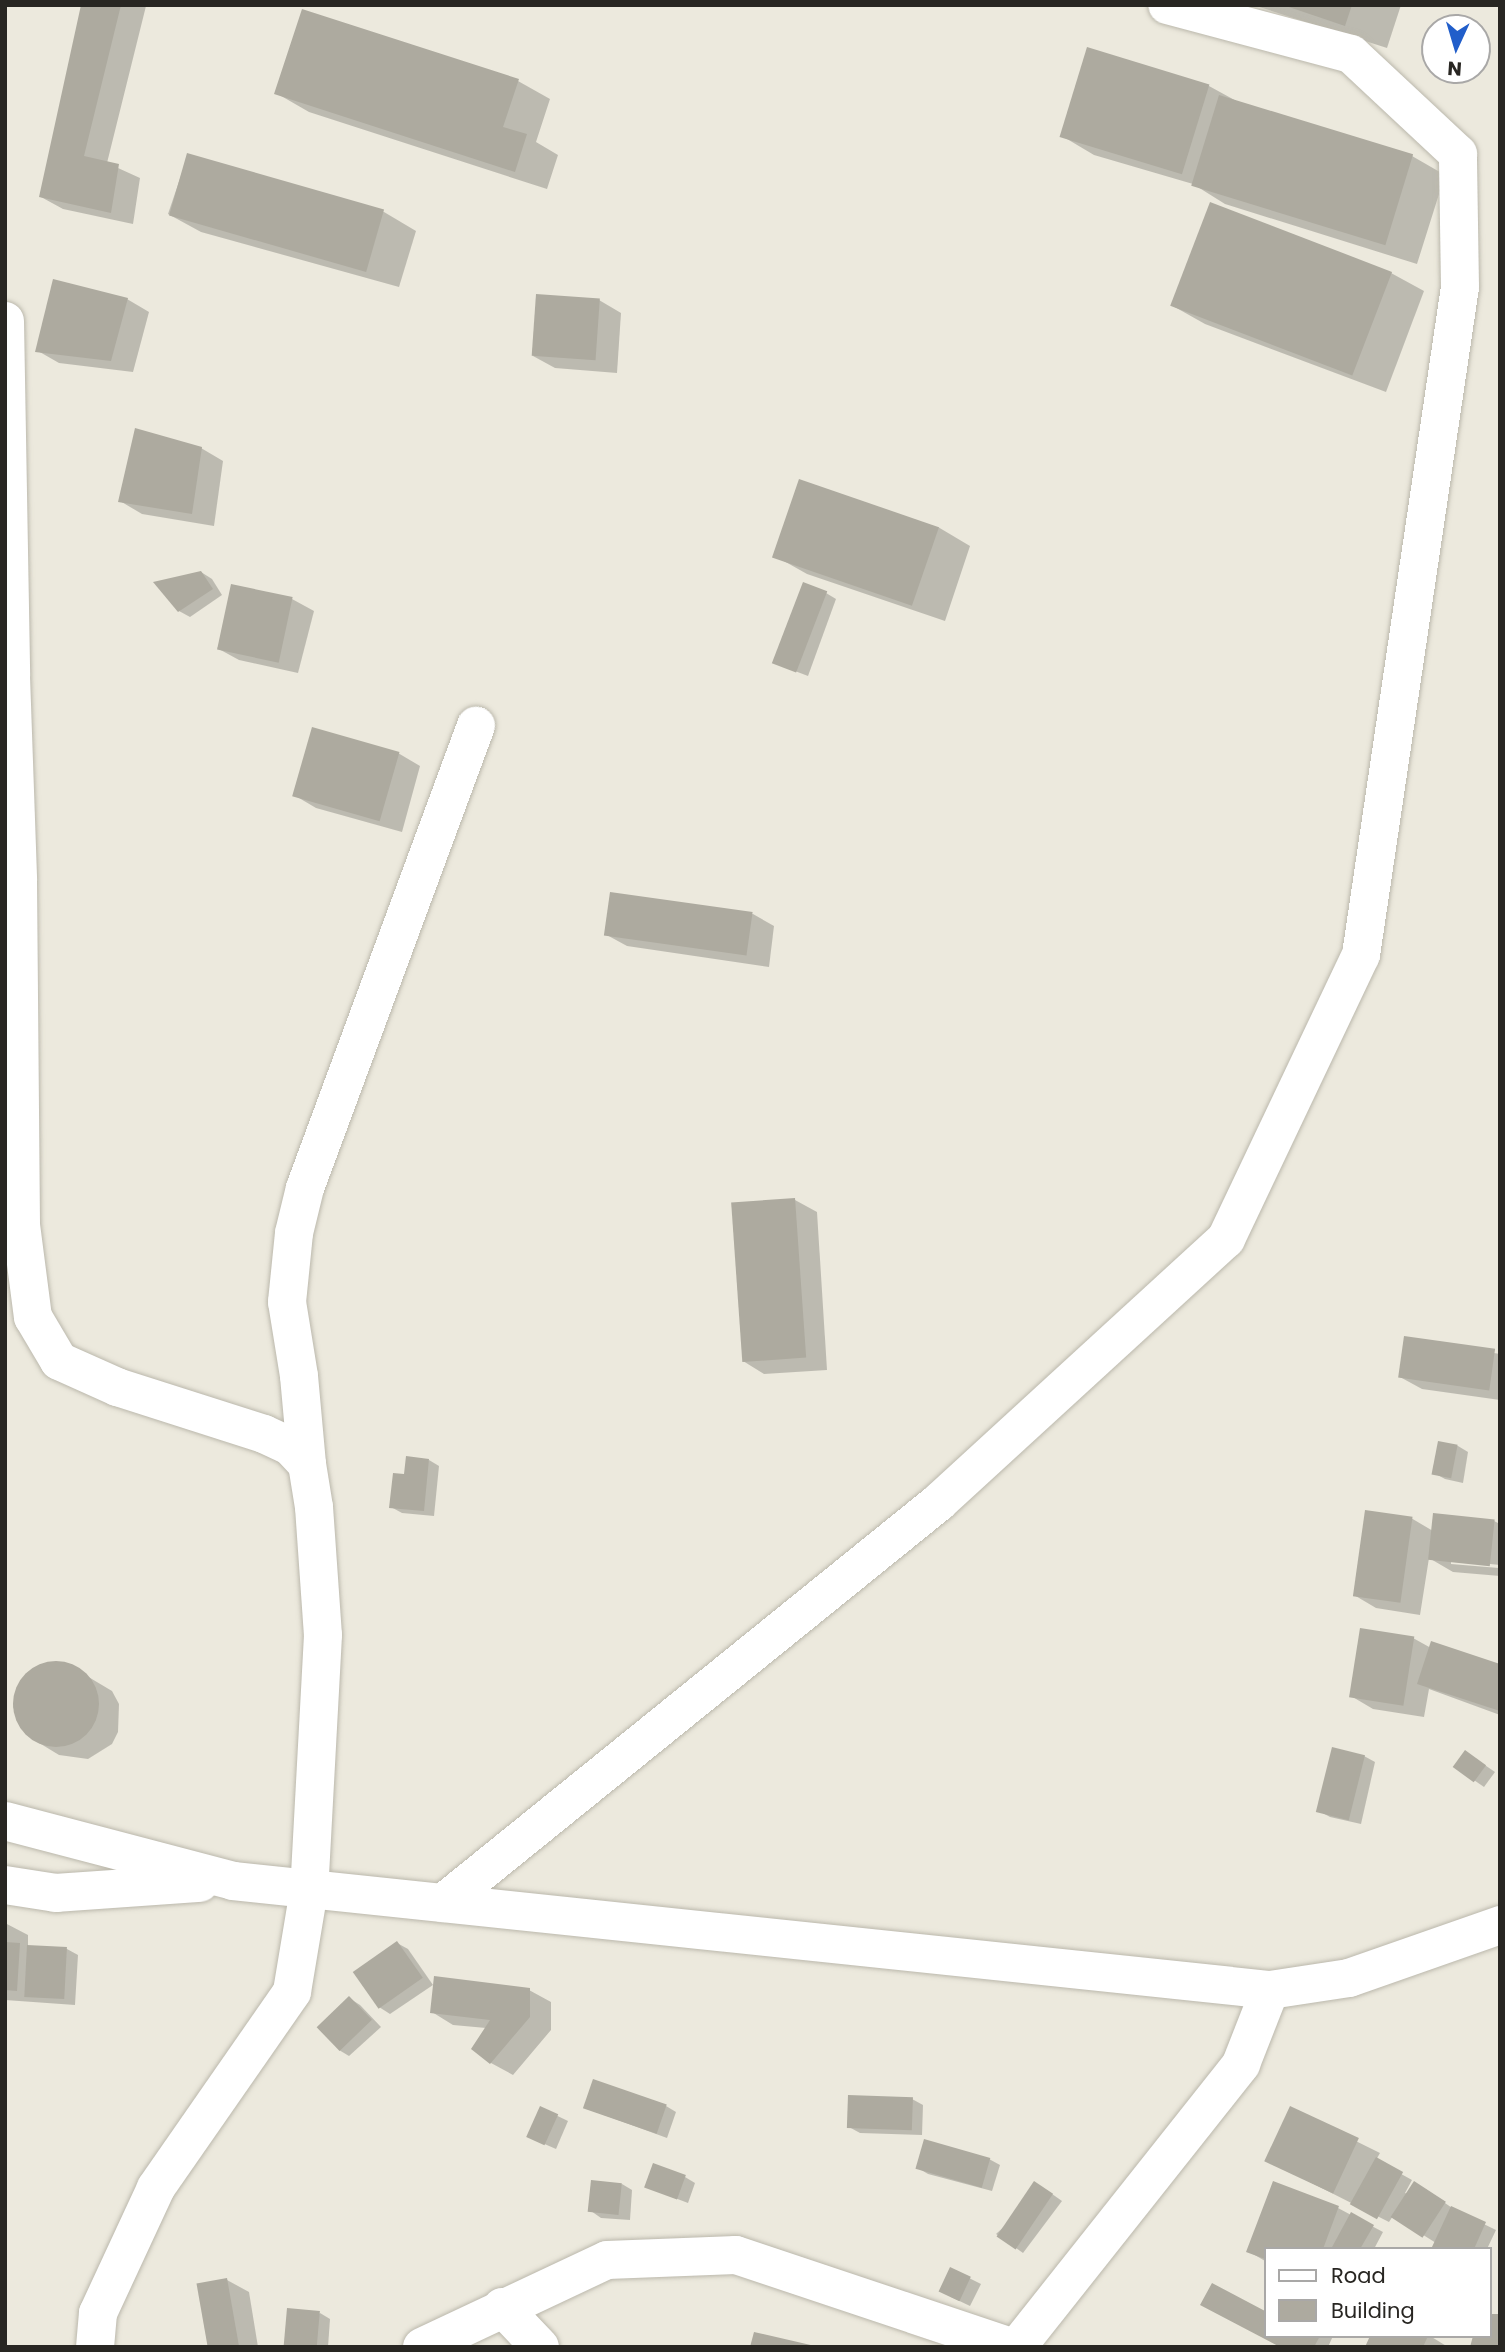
<!DOCTYPE html>
<html>
<head>
<meta charset="utf-8">
<style>
  body { margin:0 }
  #map { position:relative; width:1505px; height:2352px; overflow:hidden; background:#ece9dd; font-family:Poppins,sans-serif }
  div>[style] { position:absolute }
  .shadow>* { inset:0; background:#0003 }
  .building>* { inset:0; background:#adaa9f; transform-origin:0 0 }
  .round { border-radius:50% }
  .roads { filter:drop-shadow(0 0 2px #bbb8ac) drop-shadow(0 0 2px #bbb8ac) }
  .street>* { height:38px; margin:-19px; padding:0 19px; transform-origin:19px; border-radius:19px; background:#fff }
  .secondary>* { height:38px; margin:-19px; padding:0 19px; transform-origin:19px; border-radius:19px; background:#fff }
  span { translate:-50% -50%; white-space:nowrap; text-align:center; line-height:1.15; -webkit-text-stroke:6px #fff; paint-order:stroke }
  .frame { position:absolute; inset:0; border:7px solid #282622; pointer-events:none }
  .legend { position:absolute; left:1264px; top:2247px; width:228px; height:91px; box-sizing:border-box; background:#fff; border:2px solid #a9a8a7; margin:0; padding:9px 12px; list-style:none; font-size:21px; color:#282622 }
  .legend li { display:flex; align-items:center; gap:14px; height:35px }
  .legend b { width:35px; border:2px solid #a9a8a7 }
  .north { position:absolute; left:1421px; top:14px; width:70px; height:70px; box-sizing:border-box; background:#fff; border:2px solid #a9a8a7; border-radius:50%; rotate:184deg; font-size:19px; font-weight:700; line-height:28px; text-align:center; color:#282622 }
  .north::after { content:''; display:block; margin:auto; width:24px; height:32px; background:#215eca; clip-path:polygon(50% 0,100% 100%,50% 72%,0 100%) }
</style>
</head>
<body>
<div id="map">
  <div class="shadow">
    <div style="clip-path:polygon(83px 5px,146px 6px,107px 163px,140px 178px,133px 224px,63px 209px,41px 197px)"></div>
    <div style="clip-path:polygon(1253px 5px,1401px 5px,1387px 48px)"></div>
    <div style="clip-path:polygon(518px 81px,550px 99px,536px 142px,558px 155px,547px 189px,309px 112px,276px 93px)"></div>
    <div style="clip-path:polygon(1209px 86px,1240px 103px,1412px 156px,1445px 175px,1417px 264px,1225px 204px,1193px 184px,1094px 155px,1062px 136px)"></div>
    <div style="clip-path:polygon(188px 155px,384px 212px,416px 231px,399px 287px,201px 232px,168px 214px)"></div>
    <div style="clip-path:polygon(1211px 204px,1391px 273px,1424px 291px,1386px 392px,1205px 324px,1173px 306px)"></div>
    <div style="clip-path:polygon(127px 299px,149px 312px,133px 372px,59px 363px,38px 351px)"></div>
    <div style="clip-path:polygon(599px 300px,621px 313px,617px 373px,555px 368px,533px 356px)"></div>
    <div style="clip-path:polygon(201px 448px,223px 461px,214px 526px,142px 514px,120px 501px)"></div>
    <div style="clip-path:polygon(938px 527px,970px 546px,945px 621px,807px 574px,775px 556px)"></div>
    <div style="clip-path:polygon(201px 572px,212px 579px,222px 595px,190px 617px,179px 611px)"></div>
    <div style="clip-path:polygon(826px 593px,836px 599px,808px 676px,774px 663px)"></div>
    <div style="clip-path:polygon(292px 599px,314px 611px,298px 673px,239px 660px,217px 648px)"></div>
    <div style="clip-path:polygon(398px 753px,420px 766px,402px 832px,316px 808px,294px 795px)"></div>
    <div style="clip-path:polygon(753px 914px,774px 926px,769px 967px,627px 946px,605px 934px)"></div>
    <div style="clip-path:polygon(795px 1200px,817px 1212px,827px 1370px,764px 1374px,743px 1361px)"></div>
    <div style="clip-path:polygon(1405px 1338px,1500px 1354px,1500px 1400px,1422px 1389px,1400px 1377px)"></div>
    <div style="clip-path:polygon(1439px 1443px,1458px 1446px,1468px 1452px,1463px 1483px,1445px 1479px,1434px 1473px)"></div>
    <div style="clip-path:polygon(429px 1460px,439px 1466px,434px 1516px,402px 1513px,391px 1507px)"></div>
    <div style="clip-path:polygon(evenodd,1411px 1518px,1433px 1531px,1494px 1521px,1500px 1524px,1500px 1576px,1453px 1572px,1429px 1558px,1420px 1615px,1376px 1608px,1354px 1595px,1411px 1518px,1451px 1560px,1500px 1565px,1499px 1568px,1451px 1564px,1451px 1560px)"></div>
    <div style="clip-path:polygon(1413px 1638px,1431px 1648px,1500px 1665px,1500px 1715px,1429px 1689px,1424px 1717px,1373px 1709px,1351px 1696px)"></div>
    <div style="clip-path:polygon(65px 1663px,112px 1691px,119px 1704px,118px 1732px,112px 1744px,88px 1759px,59px 1755px,36px 1741px,25px 1733px,13px 1707px,15px 1694px,28px 1672px,39px 1666px)"></div>
    <div style="clip-path:polygon(1364px 1756px,1375px 1762px,1361px 1824px,1330px 1817px,1319px 1811px)"></div>
    <div style="clip-path:polygon(1476px 1759px,1495px 1772px,1484px 1787px,1455px 1767px)"></div>
    <div style="clip-path:polygon(5px 1923px,28px 1935px,28px 1947px,67px 1949px,78px 1955px,75px 2005px,5px 2000px)"></div>
    <div style="clip-path:polygon(397px 1943px,408px 1949px,433px 1985px,390px 2014px,379px 2007px)"></div>
    <div style="clip-path:polygon(529px 1990px,551px 2002px,551px 2030px,513px 2075px,491px 2063px,486px 2028px,453px 2025px,432px 2012px)"></div>
    <div style="clip-path:polygon(349px 1998px,360px 2005px,381px 2027px,349px 2056px,339px 2050px)"></div>
    <div style="clip-path:polygon(912px 2099px,923px 2105px,922px 2135px,860px 2133px,849px 2127px)"></div>
    <div style="clip-path:polygon(666px 2106px,676px 2112px,667px 2138px,585px 2108px)"></div>
    <div style="clip-path:polygon(541px 2108px,568px 2121px,556px 2149px,540px 2142px)"></div>
    <div style="clip-path:polygon(1291px 2109px,1380px 2153px,1376px 2160px,1412px 2180px,1405px 2193px,1408px 2194px,1425px 2189px,1455px 2210px,1496px 2230px,1487px 2249px,1438px 2249px,1434px 2247px,1436px 2243px,1393px 2216px,1389px 2222px,1266px 2160px)"></div>
    <div style="clip-path:polygon(989px 2159px,1000px 2165px,992px 2191px,928px 2174px,918px 2168px)"></div>
    <div style="clip-path:polygon(685px 2177px,695px 2183px,688px 2203px,646px 2187px)"></div>
    <div style="clip-path:polygon(622px 2184px,632px 2190px,630px 2220px,601px 2218px,591px 2211px)"></div>
    <div style="clip-path:polygon(1045px 2189px,1062px 2201px,1023px 2253px,996px 2234px)"></div>
    <div style="clip-path:polygon(1338px 2208px,1383px 2232px,1374px 2249px,1265px 2249px,1265px 2261px,1248px 2251px)"></div>
    <div style="clip-path:polygon(951px 2269px,981px 2284px,970px 2306px,951px 2297px)"></div>
    <div style="clip-path:polygon(227px 2280px,249px 2292px,258px 2347px,209px 2347px)"></div>
    <div style="clip-path:polygon(1213px 2286px,1265px 2313px,1265px 2336px,1333px 2336px,1328px 2347px,1282px 2347px,1225px 2317px)"></div>
    <div style="clip-path:polygon(320px 2313px,330px 2319px,328px 2347px,286px 2347px)"></div>
    <div style="clip-path:polygon(1372px 2336px,1430px 2336px,1448px 2347px,1367px 2347px)"></div>
  </div>
  <div class="building">
    <div style="clip-path:polygon(81px 5px,121px 5px,84px 156px,119px 164px,111px 213px,39px 197px)"></div>
    <div style="clip-path:polygon(1283px 5px,1352px 5px,1345px 26px)"></div>
    <div style="clip-path:polygon(302px 9px,519px 79px,503px 127px,527px 134px,515px 172px,274px 94px)"></div>
    <div style="left:1087px;top:47px;width:128px;height:94px;rotate:17deg"></div>
    <div style="left:1219px;top:95px;width:203px;height:95px;rotate:17deg"></div>
    <div style="left:187px;top:153px;width:205px;height:65px;rotate:16deg"></div>
    <div style="left:1210px;top:202px;width:195px;height:111px;rotate:21deg"></div>
    <div style="clip-path:polygon(53px 279px,128px 298px,111px 361px,35px 352px)"></div>
    <div style="left:536px;top:294px;width:64px;height:62px;rotate:4deg"></div>
    <div style="clip-path:polygon(135px 428px,202px 447px,192px 514px,118px 502px)"></div>
    <div style="left:799px;top:479px;width:148px;height:83px;rotate:19deg"></div>
    <div style="clip-path:polygon(201px 571px,213px 589px,178px 612px,153px 582px)"></div>
    <div style="left:803px;top:582px;width:26px;height:87px;rotate:21deg"></div>
    <div style="left:231px;top:584px;width:63px;height:67px;rotate:12deg"></div>
    <div style="left:312px;top:727px;width:91px;height:72px;rotate:16deg"></div>
    <div style="left:610px;top:892px;width:144px;height:44px;rotate:8deg"></div>
    <div style="left:795px;top:1198px;width:160px;height:64px;rotate:86deg"></div>
    <div style="left:1404px;top:1336px;width:92px;height:42px;rotate:8deg"></div>
    <div style="left:1438px;top:1441px;width:20px;height:34px;rotate:11deg"></div>
    <div style="clip-path:polygon(406px 1456px,429px 1459px,424px 1511px,389px 1508px,393px 1473px,404px 1474px)"></div>
    <div style="left:1365px;top:1510px;width:48px;height:87px;rotate:8deg"></div>
    <div style="left:1433px;top:1513px;width:62px;height:47px;rotate:6deg"></div>
    <div style="left:1360px;top:1628px;width:55px;height:70px;rotate:9deg"></div>
    <div style="clip-path:polygon(1431px 1641px,1500px 1664px,1500px 1711px,1417px 1684px)"></div>
    <div class="round" style="left:13px;top:1661px;width:86px;height:86px"></div>
    <div style="left:1332px;top:1747px;width:34px;height:67px;rotate:14deg"></div>
    <div style="left:1465px;top:1750px;width:26px;height:21px;rotate:36deg"></div>
    <div style="left:397px;top:1941px;width:45px;height:54px;rotate:55deg"></div>
    <div style="clip-path:polygon(5px 1942px,20px 1943px,17px 1991px,5px 1990px)"></div>
    <div style="left:27px;top:1945px;width:40px;height:52px;rotate:3deg"></div>
    <div style="clip-path:polygon(434px 1976px,530px 1988px,530px 2017px,490px 2064px,471px 2049px,490px 2020px,430px 2013px)"></div>
    <div style="left:349px;top:1996px;width:33px;height:45px;rotate:46deg"></div>
    <div style="left:593px;top:2079px;width:78px;height:31px;rotate:19deg"></div>
    <div style="left:848px;top:2095px;width:65px;height:33px;rotate:2deg"></div>
    <div style="left:540px;top:2106px;width:20px;height:34px;rotate:24deg"></div>
    <div style="left:1290px;top:2106px;width:76px;height:61px;rotate:25deg"></div>
    <div style="left:924px;top:2139px;width:69px;height:31px;rotate:16deg"></div>
    <div style="left:1376px;top:2157px;width:31px;height:54px;rotate:29deg"></div>
    <div style="left:653px;top:2163px;width:35px;height:26px;rotate:20deg"></div>
    <div style="left:591px;top:2180px;width:31px;height:32px;rotate:6deg"></div>
    <div style="left:1034px;top:2181px;width:23px;height:67px;rotate:34deg"></div>
    <div style="clip-path:polygon(1273px 2181px,1339px 2206px,1323px 2249px,1265px 2249px,1265px 2259px,1246px 2252px)"></div>
    <div style="left:1414px;top:2181px;width:38px;height:43px;rotate:33deg"></div>
    <div style="clip-path:polygon(1451px 2206px,1486px 2222px,1474px 2249px,1432px 2247px)"></div>
    <div style="clip-path:polygon(1351px 2212px,1374px 2225px,1360px 2249px,1331px 2249px)"></div>
    <div style="left:950px;top:2267px;width:23px;height:27px;rotate:25deg"></div>
    <div style="left:227px;top:2278px;width:70px;height:31px;rotate:80deg"></div>
    <div style="clip-path:polygon(1212px 2283px,1265px 2311px,1265px 2336px,1320px 2336px,1314px 2347px,1280px 2347px,1200px 2305px)"></div>
    <div style="left:287px;top:2308px;width:33px;height:39px;rotate:5deg"></div>
    <div style="clip-path:polygon(1489px 2314px,1500px 2314px,1500px 2347px,1470px 2347px,1473px 2336px,1489px 2336px)"></div>
    <div style="clip-path:polygon(754px 2332px,815px 2346px,815px 2347px,750px 2347px)"></div>
    <div style="clip-path:polygon(1370px 2336px,1428px 2336px,1423px 2347px,1365px 2347px)"></div>
  </div>
  <div class="roads">
    <div class="street">
      <div style="left:5px;top:321px;width:355px;rotate:89deg"></div>
      <div style="left:11px;top:676px;width:204px;rotate:88deg"></div>
      <div style="left:18px;top:880px;width:345px;rotate:89.5deg"></div>
      <div style="left:21px;top:1225px;width:93px;rotate:82.6deg"></div>
      <div style="left:33px;top:1317px;width:51px;rotate:59.4deg"></div>
      <div style="left:59px;top:1361px;width:64px;rotate:24.1deg"></div>
      <div style="left:117px;top:1387px;width:154px;rotate:17.7deg"></div>
      <div style="left:264px;top:1434px;width:29px;rotate:25deg"></div>
      <div style="left:290px;top:1446px;width:25px;rotate:47deg"></div>
      <div style="left:307px;top:1464px;width:44px;rotate:80.8deg"></div>
      <div style="left:314px;top:1507px;width:128px;rotate:86deg"></div>
      <div style="left:323px;top:1635px;width:255px;rotate:93.1deg"></div>
      <div style="left:309px;top:1890px;width:103px;rotate:99.5deg"></div>
      <div style="left:292px;top:1992px;width:239px;rotate:124.8deg"></div>
      <div style="left:156px;top:2188px;width:138px;rotate:114.9deg"></div>
      <div style="left:98px;top:2313px;width:34px;rotate:95deg"></div>
      <div style="left:307px;top:1464px;width:88px;rotate:-95.2deg"></div>
      <div style="left:299px;top:1376px;width:75px;rotate:-99.2deg"></div>
      <div style="left:287px;top:1302px;width:69px;rotate:-84.2deg"></div>
      <div style="left:294px;top:1233px;width:46px;rotate:-76.3deg"></div>
      <div style="left:305px;top:1188px;width:493px;rotate:-69.7deg"></div>
      <div style="left:443px;top:1903px;width:638px;rotate:-38.95deg"></div>
      <div style="left:939px;top:1502px;width:389px;rotate:-42.5deg"></div>
      <div style="left:1226px;top:1239px;width:314px;rotate:-64.6deg"></div>
      <div style="left:1361px;top:955px;width:675px;rotate:-81.57deg"></div>
      <div style="left:1460px;top:287px;width:133px;rotate:-90.9deg"></div>
      <div style="left:1458px;top:154px;width:146px;rotate:-136.9deg"></div>
      <div style="left:1351px;top:54px;width:190px;rotate:-165.1deg"></div>
      <div style="left:502px;top:2307px;width:55px;rotate:46.5deg"></div>
      <div style="left:422px;top:2347px;width:204px;rotate:-25.2deg"></div>
      <div style="left:607px;top:2260px;width:129px;rotate:-2.2deg"></div>
      <div style="left:736px;top:2255px;width:290px;rotate:18.5deg"></div>
      <div style="left:1017px;top:2347px;width:361px;rotate:-51.6deg"></div>
      <div style="left:1241px;top:2064px;width:79px;rotate:-68.6deg"></div>
    </div>
    <div class="secondary">
      <div style="left:5px;top:1821px;width:236px;rotate:14.7deg"></div>
      <div style="left:233px;top:1881px;width:1043px;rotate:6deg"></div>
      <div style="left:1270px;top:1990px;width:80px;rotate:-8.6deg"></div>
      <div style="left:1349px;top:1978px;width:160px;rotate:-19.3deg"></div>
      <div style="left:5px;top:1885px;width:52px;rotate:8.9deg"></div>
      <div style="left:56px;top:1893px;width:144px;rotate:-4deg"></div>
    </div>
  </div>
  <div class="frame"></div>
  <ul class="legend">
  <li><b style="height:9px;background:#fff"></b>Road</li>
  <li><b style="height:19px;background:#adaa9f"></b>Building</li>
  </ul>
  <div class="north">N</div>
</div>
</body>
</html>
